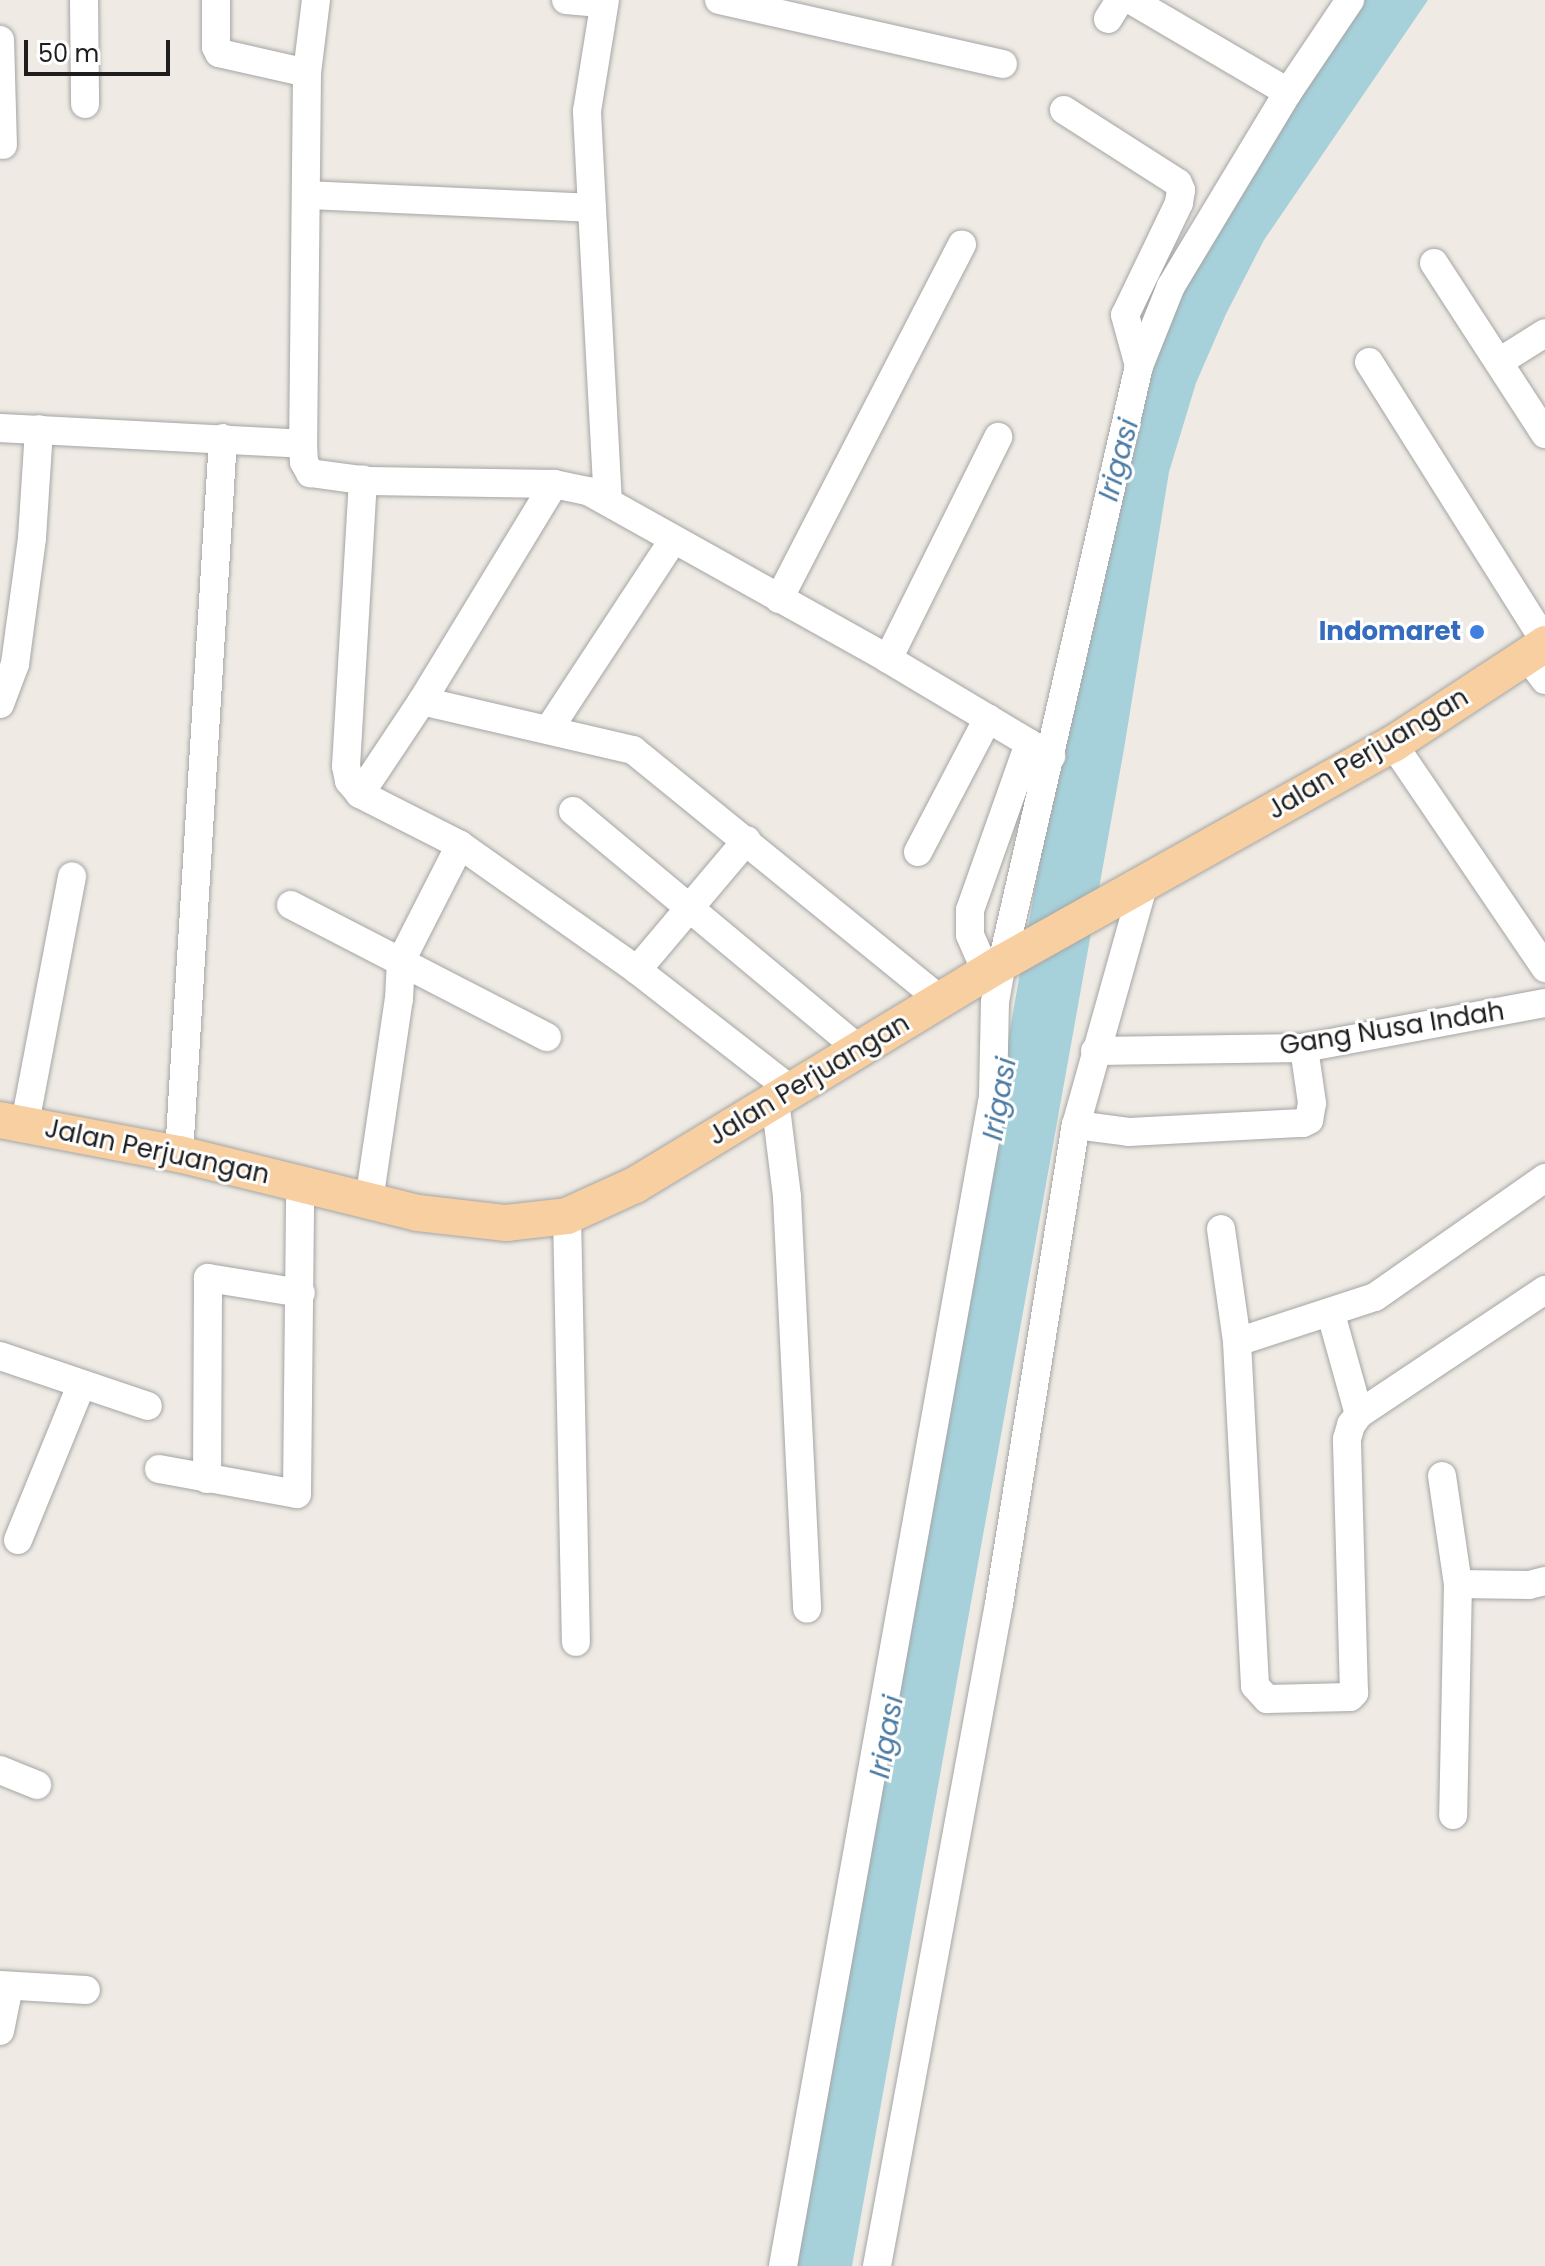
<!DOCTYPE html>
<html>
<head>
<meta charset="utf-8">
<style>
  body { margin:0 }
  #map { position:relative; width:1545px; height:2266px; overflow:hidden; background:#efebe4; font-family:Poppins,sans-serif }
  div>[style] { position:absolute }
  .water>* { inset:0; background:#a6d1db }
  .roads { filter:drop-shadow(0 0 2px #a5a5a5) drop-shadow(0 0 2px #a5a5a5) }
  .minor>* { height:28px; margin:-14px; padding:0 14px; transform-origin:14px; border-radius:14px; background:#fff }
  .major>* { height:36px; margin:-18px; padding:0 18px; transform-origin:18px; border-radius:18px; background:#f8cfa0 }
  .dots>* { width:22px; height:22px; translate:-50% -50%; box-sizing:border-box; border:4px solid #fff; border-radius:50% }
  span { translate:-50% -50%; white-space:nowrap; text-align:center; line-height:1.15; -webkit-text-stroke:6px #fff; paint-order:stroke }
  .shop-label { font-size:26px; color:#366cbe; font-weight:700 }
  .right { translate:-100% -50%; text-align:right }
  .street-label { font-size:26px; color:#1e1e1e }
  .water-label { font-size:28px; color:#4b7aa2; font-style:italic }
  .scale { position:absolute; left:24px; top:40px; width:146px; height:36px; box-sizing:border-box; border:4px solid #1e1e1e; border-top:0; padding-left:10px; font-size:24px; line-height:28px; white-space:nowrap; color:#1e1e1e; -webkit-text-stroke:6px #fff; paint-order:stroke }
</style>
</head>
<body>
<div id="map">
  <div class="water">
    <div style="clip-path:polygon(1358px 0,1428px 0,1264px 240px,1226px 314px,1196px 383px,1169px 472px,1124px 749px,852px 2266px,792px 2266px,1054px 780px,1162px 313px)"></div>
  </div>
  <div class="roads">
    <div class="minor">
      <div style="left:84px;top:0;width:104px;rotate:89.4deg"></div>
      <div style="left:216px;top:0;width:47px;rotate:90deg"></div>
      <div style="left:216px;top:47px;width:7px;rotate:63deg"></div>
      <div style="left:219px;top:53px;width:90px;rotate:12.8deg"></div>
      <div style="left:307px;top:73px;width:74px;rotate:-83deg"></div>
      <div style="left:566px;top:0;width:37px;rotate:5deg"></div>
      <div style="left:719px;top:0;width:291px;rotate:12.7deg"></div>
      <div style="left:1131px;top:0;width:182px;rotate:30.4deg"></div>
      <div style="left:1108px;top:19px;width:22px;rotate:-58deg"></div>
      <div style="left:0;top:40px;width:105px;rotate:88.4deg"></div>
      <div style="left:307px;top:73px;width:371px;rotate:90.6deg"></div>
      <div style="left:303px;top:444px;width:18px;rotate:87deg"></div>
      <div style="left:304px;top:462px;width:13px;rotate:61deg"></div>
      <div style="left:310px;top:473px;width:60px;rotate:7.7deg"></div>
      <div style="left:369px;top:481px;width:185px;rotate:0.9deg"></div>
      <div style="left:554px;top:484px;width:35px;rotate:12deg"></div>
      <div style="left:588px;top:491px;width:344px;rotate:29.2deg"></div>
      <div style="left:888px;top:659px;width:190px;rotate:30.8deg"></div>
      <div style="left:1064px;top:110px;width:135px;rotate:32.6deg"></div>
      <div style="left:1178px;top:183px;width:8px;rotate:67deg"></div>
      <div style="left:1181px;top:190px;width:13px;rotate:99deg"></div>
      <div style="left:1179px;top:203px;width:124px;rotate:115.7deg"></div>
      <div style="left:1125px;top:315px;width:53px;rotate:74.6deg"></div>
      <div style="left:307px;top:195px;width:285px;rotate:2.6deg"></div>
      <div style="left:592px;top:208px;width:97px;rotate:-93deg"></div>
      <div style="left:587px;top:111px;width:112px;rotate:-80.8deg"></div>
      <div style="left:592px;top:208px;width:292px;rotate:86.9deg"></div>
      <div style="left:1434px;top:263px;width:204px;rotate:57deg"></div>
      <div style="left:1369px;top:362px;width:330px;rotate:57.8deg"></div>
      <div style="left:1499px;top:362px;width:54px;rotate:-32.2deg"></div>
      <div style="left:0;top:428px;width:303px;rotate:3deg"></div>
      <div style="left:554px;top:484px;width:254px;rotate:121.3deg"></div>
      <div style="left:422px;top:701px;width:217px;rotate:13.1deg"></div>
      <div style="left:633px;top:750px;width:397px;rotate:39.1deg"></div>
      <div style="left:779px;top:599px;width:399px;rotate:-62.7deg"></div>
      <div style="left:1527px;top:656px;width:30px;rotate:53deg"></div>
      <div style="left:888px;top:659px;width:248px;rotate:-63.6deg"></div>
      <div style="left:422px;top:701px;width:112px;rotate:123.7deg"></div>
      <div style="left:360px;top:794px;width:112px;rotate:27deg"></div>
      <div style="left:460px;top:845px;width:217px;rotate:35.2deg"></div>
      <div style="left:637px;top:970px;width:195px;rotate:37.9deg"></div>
      <div style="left:0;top:704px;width:43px;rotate:-69.4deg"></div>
      <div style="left:15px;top:664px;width:127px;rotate:-82.3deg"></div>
      <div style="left:32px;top:538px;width:109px;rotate:-86.3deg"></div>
      <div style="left:549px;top:729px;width:226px;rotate:-56.7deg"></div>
      <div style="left:1393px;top:744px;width:271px;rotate:55.8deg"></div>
      <div style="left:360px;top:794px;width:17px;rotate:-130deg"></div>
      <div style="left:349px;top:781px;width:15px;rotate:-101deg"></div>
      <div style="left:346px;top:766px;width:287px;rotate:-86.6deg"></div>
      <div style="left:573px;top:811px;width:373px;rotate:39.8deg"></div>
      <div style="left:918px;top:852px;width:151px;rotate:-62.4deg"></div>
      <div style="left:291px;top:905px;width:288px;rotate:27.3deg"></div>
      <div style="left:637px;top:970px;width:170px;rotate:-49.8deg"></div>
      <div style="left:986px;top:972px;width:40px;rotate:-113.4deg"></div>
      <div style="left:970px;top:935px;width:25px;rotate:-90deg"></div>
      <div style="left:970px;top:910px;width:177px;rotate:-70.5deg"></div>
      <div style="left:1095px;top:1051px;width:209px;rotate:-0.8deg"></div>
      <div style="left:1304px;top:1048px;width:245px;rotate:-10.6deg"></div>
      <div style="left:775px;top:1100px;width:98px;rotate:82.9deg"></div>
      <div style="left:787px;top:1197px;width:412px;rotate:87.2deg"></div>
      <div style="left:25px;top:1123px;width:251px;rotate:-79.2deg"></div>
      <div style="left:1076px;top:1125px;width:53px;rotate:7.5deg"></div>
      <div style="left:1129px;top:1132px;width:174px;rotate:-3deg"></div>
      <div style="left:1303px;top:1123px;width:7px;rotate:-27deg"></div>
      <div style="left:1309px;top:1120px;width:17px;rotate:-80deg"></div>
      <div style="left:1312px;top:1103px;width:56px;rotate:-98.3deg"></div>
      <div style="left:179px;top:1154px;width:717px;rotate:-86.48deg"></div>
      <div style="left:369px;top:1201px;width:204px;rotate:-81.6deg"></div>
      <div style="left:399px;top:999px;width:38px;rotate:-87deg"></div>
      <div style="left:401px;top:961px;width:130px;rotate:-63deg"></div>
      <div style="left:567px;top:1216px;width:426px;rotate:88.8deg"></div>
      <div style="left:1221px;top:1229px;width:114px;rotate:81.9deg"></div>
      <div style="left:1237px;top:1342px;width:344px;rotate:87deg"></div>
      <div style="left:1255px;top:1686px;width:18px;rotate:47deg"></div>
      <div style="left:1267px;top:1699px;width:83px;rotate:-1.4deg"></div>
      <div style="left:1350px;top:1697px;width:6px;rotate:-45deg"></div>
      <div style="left:1354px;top:1693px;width:254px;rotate:-91.6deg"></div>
      <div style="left:1347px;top:1439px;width:15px;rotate:-74deg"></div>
      <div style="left:1351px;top:1425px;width:14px;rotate:-54deg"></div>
      <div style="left:1359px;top:1414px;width:224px;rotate:-33.7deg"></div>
      <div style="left:1331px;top:1314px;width:104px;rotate:74.4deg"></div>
      <div style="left:1237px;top:1342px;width:145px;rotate:-18.1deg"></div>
      <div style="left:1375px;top:1297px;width:208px;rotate:-35deg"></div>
      <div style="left:0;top:1356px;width:156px;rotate:18.7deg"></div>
      <div style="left:159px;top:1469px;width:140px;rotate:10.3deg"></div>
      <div style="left:297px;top:1494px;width:310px;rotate:-89.4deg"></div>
      <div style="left:1442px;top:1476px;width:109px;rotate:81.6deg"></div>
      <div style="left:1458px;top:1584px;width:231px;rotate:91.2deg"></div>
      <div style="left:207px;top:1479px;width:201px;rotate:-89.7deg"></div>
      <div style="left:208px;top:1278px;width:94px;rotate:9.2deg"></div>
      <div style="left:18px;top:1540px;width:166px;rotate:-67.8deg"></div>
      <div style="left:1458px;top:1584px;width:71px;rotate:0.8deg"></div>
      <div style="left:1529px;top:1585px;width:16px;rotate:-14deg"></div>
      <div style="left:0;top:1770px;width:40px;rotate:22deg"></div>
      <div style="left:0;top:1985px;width:86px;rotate:3.3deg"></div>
      <div style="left:0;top:2031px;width:46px;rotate:-78.7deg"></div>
      <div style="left:783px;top:2266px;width:1189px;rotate:-79.82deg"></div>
      <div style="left:993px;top:1096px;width:94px;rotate:-88.8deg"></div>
      <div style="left:995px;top:1002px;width:40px;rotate:-80deg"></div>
      <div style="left:1002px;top:963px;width:613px;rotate:-77.08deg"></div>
      <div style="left:1139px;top:366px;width:86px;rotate:-68.2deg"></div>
      <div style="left:1171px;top:286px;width:227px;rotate:-58.9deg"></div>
      <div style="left:1288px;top:92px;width:111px;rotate:-56deg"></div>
      <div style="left:877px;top:2266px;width:673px;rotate:-79.56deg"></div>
      <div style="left:999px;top:1604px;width:485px;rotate:-80.9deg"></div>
      <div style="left:1076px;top:1125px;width:255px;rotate:-74.3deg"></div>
    </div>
    <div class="major">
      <div style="left:0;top:1120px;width:182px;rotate:10.8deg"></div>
      <div style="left:179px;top:1154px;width:246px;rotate:13.9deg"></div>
      <div style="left:418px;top:1213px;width:89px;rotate:6.5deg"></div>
      <div style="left:506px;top:1223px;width:61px;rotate:-6.5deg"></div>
      <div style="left:567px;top:1216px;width:75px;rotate:-24.5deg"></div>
      <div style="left:635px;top:1185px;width:429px;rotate:-31.2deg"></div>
      <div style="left:1002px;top:963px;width:448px;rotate:-29.3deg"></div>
      <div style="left:1393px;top:744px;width:182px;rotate:-33.3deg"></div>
    </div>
  </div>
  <div class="dots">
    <div style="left:1477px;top:632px;background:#3f7fe0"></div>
  </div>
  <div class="shop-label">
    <span class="right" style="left:1461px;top:632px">Indomaret</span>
  </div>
  <div class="street-label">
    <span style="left:1368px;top:754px;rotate:-31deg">Jalan Perjuangan</span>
    <span style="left:1392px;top:1029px;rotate:-9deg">Gang Nusa Indah</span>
    <span style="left:809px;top:1080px;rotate:-31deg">Jalan Perjuangan</span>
    <span style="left:157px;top:1152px;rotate:12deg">Jalan Perjuangan</span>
  </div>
  <div class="water-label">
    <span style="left:1119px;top:460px;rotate:-75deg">Irigasi</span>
    <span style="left:1000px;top:1099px;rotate:-80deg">Irigasi</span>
    <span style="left:887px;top:1737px;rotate:-80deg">Irigasi</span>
  </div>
  <div class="scale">50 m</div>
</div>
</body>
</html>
